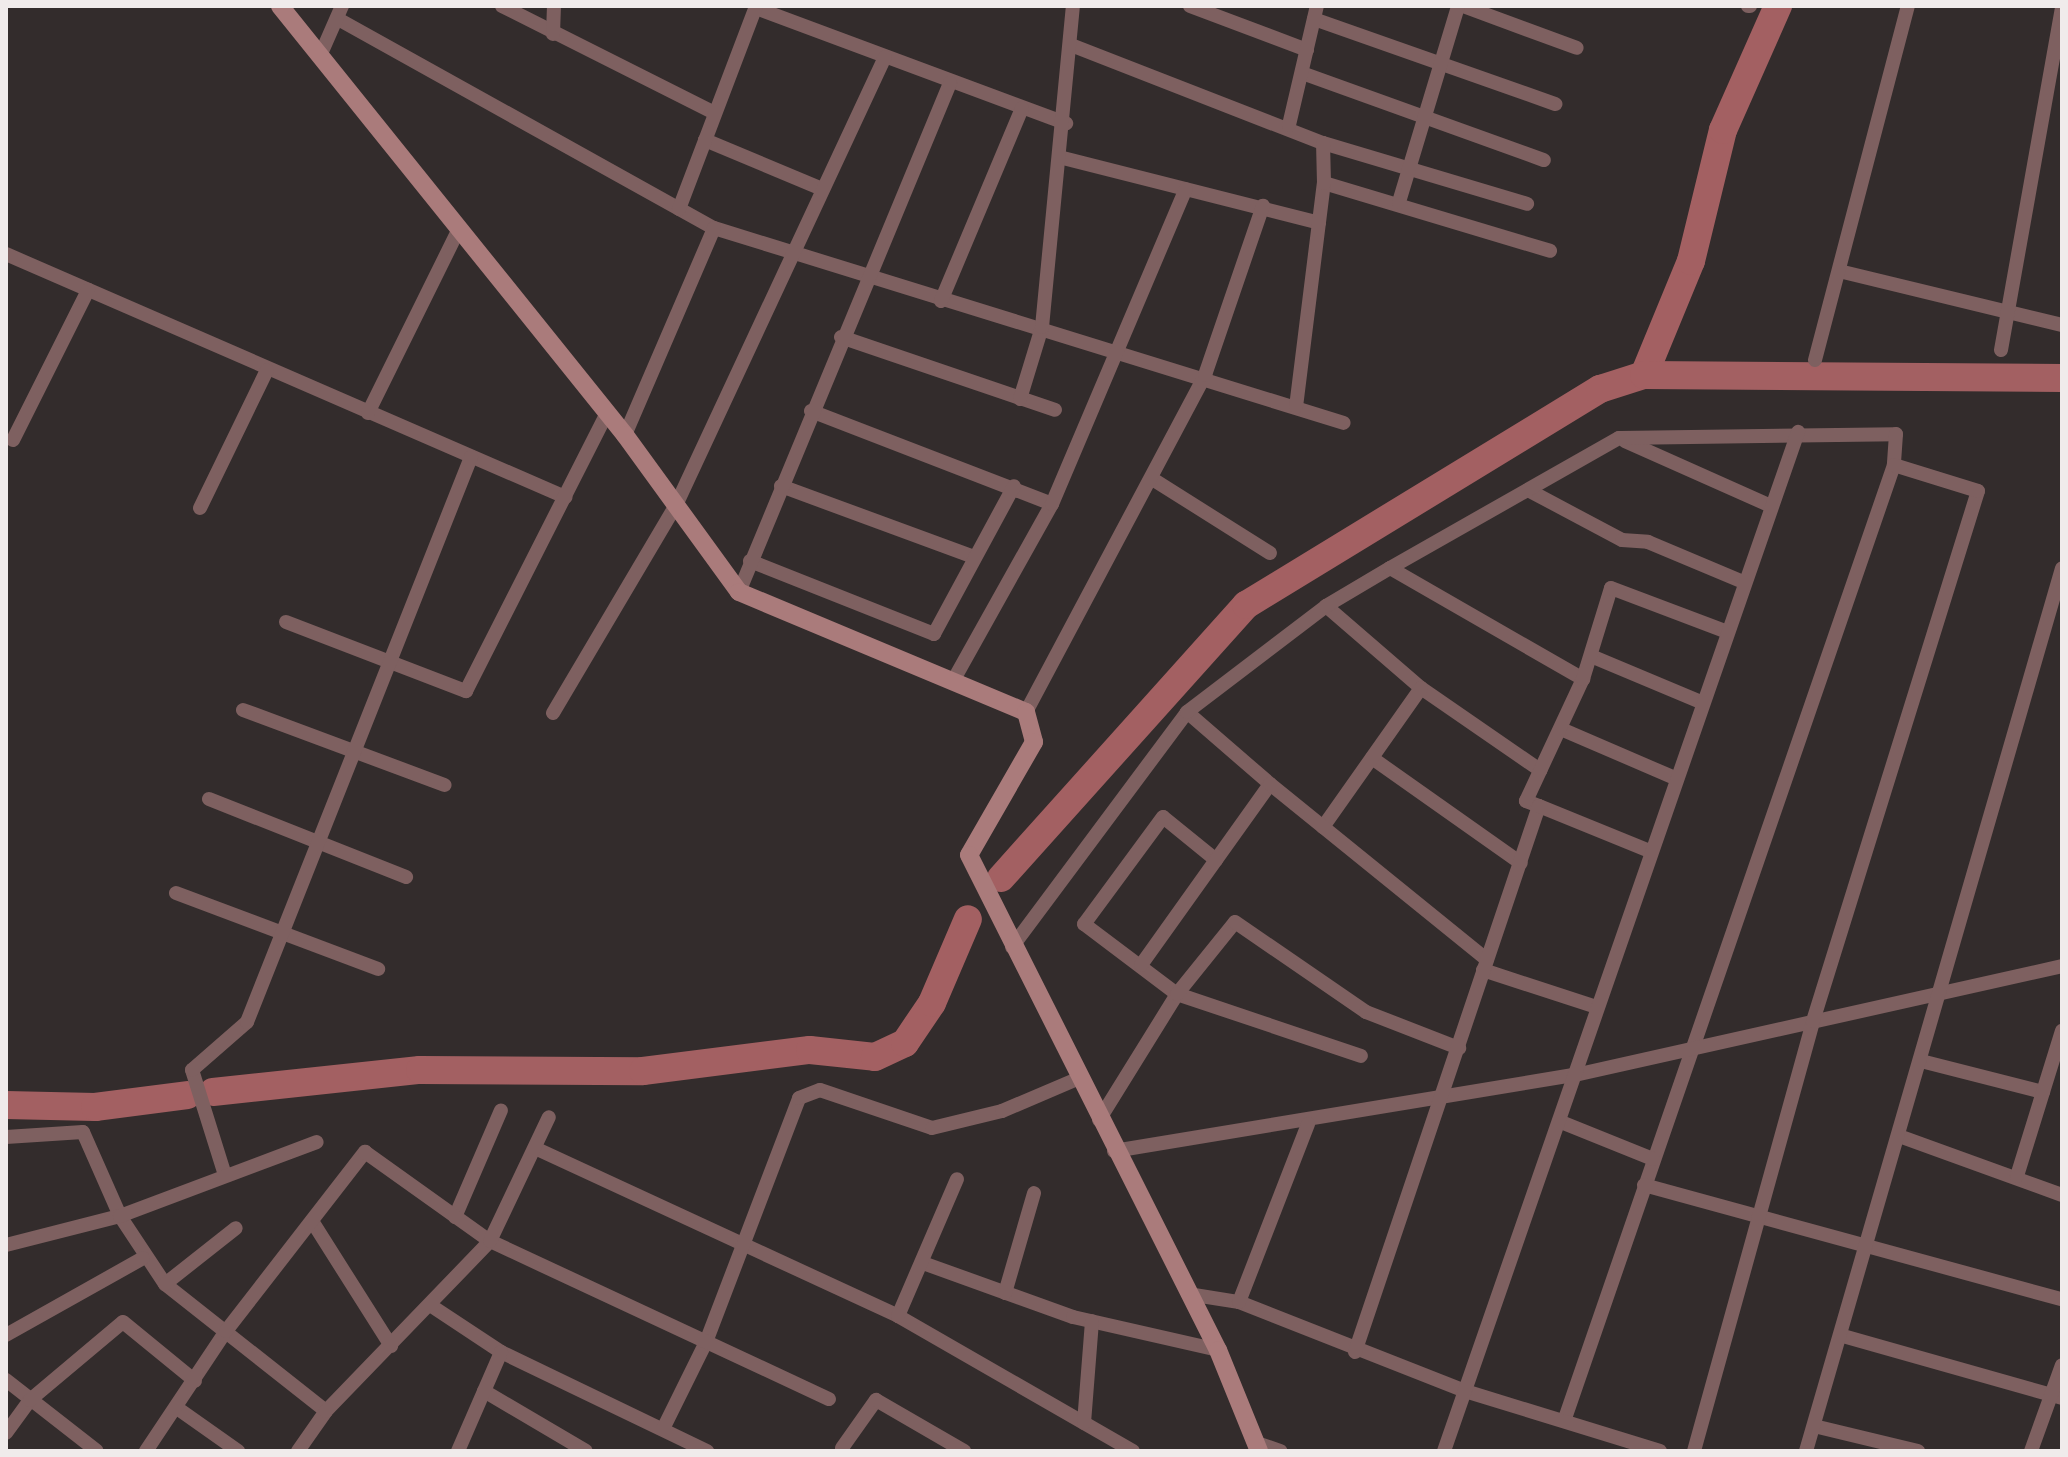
<!DOCTYPE html>
<html>
<head>
<meta charset="utf-8">
<style>
  body { margin:0 }
  #map { position:relative; width:2068px; height:1457px; overflow:hidden; background:#332c2c; font-family:"PT Sans",sans-serif }
  div>[style] { position:absolute }
  .river>* { height:28px; margin:-14px; padding:0 14px; transform-origin:14px; border-radius:14px; background:#a36062 }
  .street>* { height:14px; margin:-7px; padding:0 7px; transform-origin:7px; border-radius:7px; background:#7e6060 }
  .secondary>* { height:18px; margin:-9px; padding:0 9px; transform-origin:9px; border-radius:9px; background:#aa7b7b }
  span { translate:-50% -50%; white-space:nowrap; text-align:center; line-height:1.15; -webkit-text-stroke:6px #191616; paint-order:stroke }
  .frame { position:absolute; inset:0; border:8px solid #f0ebeb; pointer-events:none }
</style>
</head>
<body>
<div id="map">
  <div class="river">
    <div style="left:1644px;top:375px;width:123px;rotate:-67.6deg"></div>
    <div style="left:1691px;top:261px;width:135px;rotate:-76.3deg"></div>
    <div style="left:1723px;top:130px;width:136px;rotate:-66.1deg"></div>
    <div style="left:1001px;top:878px;width:367px;rotate:-48.1deg"></div>
    <div style="left:1246px;top:605px;width:415px;rotate:-31.4deg"></div>
    <div style="left:1600px;top:389px;width:46px;rotate:-17.7deg"></div>
    <div style="left:1644px;top:375px;width:418px;rotate:0.4deg"></div>
    <div style="left:213px;top:1092px;width:208px;rotate:-6.1deg"></div>
    <div style="left:420px;top:1070px;width:223px;rotate:0.3deg"></div>
    <div style="left:643px;top:1071px;width:168px;rotate:-7.2deg"></div>
    <div style="left:810px;top:1050px;width:65px;rotate:6.1deg"></div>
    <div style="left:875px;top:1057px;width:33px;rotate:-25deg"></div>
    <div style="left:905px;top:1043px;width:48px;rotate:-56deg"></div>
    <div style="left:932px;top:1003px;width:91px;rotate:-66.8deg"></div>
    <div style="left:6px;top:1105px;width:89px;rotate:1.3deg"></div>
    <div style="left:95px;top:1107px;width:93px;rotate:-7.4deg"></div>
  </div>
  <div class="street">
    <div style="left:502px;top:6px;width:238px;rotate:26.7deg"></div>
    <div style="left:1190px;top:6px;width:125px;rotate:20.6deg"></div>
    <div style="left:1463px;top:6px;width:121px;rotate:20.2deg"></div>
    <div style="left:1748px;top:6px;width:2px"></div>
    <div style="left:756px;top:8px;width:331px;rotate:20.4deg"></div>
    <div style="left:338px;top:19px;width:430px;rotate:29.1deg"></div>
    <div style="left:714px;top:228px;width:659px;rotate:17.2deg"></div>
    <div style="left:1314px;top:19px;width:256px;rotate:19.4deg"></div>
    <div style="left:553px;top:34px;width:28px;rotate:-88deg"></div>
    <div style="left:1071px;top:45px;width:270px;rotate:21.3deg"></div>
    <div style="left:1323px;top:143px;width:213px;rotate:16.6deg"></div>
    <div style="left:320px;top:56px;width:55px;rotate:-66.3deg"></div>
    <div style="left:1302px;top:73px;width:257px;rotate:19.8deg"></div>
    <div style="left:1289px;top:125px;width:122px;rotate:-76.8deg"></div>
    <div style="left:705px;top:140px;width:125px;rotate:22.7deg"></div>
    <div style="left:1063px;top:158px;width:264px;rotate:14.2deg"></div>
    <div style="left:1324px;top:183px;width:236px;rotate:16.7deg"></div>
    <div style="left:1399px;top:202px;width:205px;rotate:-73.2deg"></div>
    <div style="left:679px;top:209px;width:217px;rotate:-69.2deg"></div>
    <div style="left:6px;top:254px;width:610px;rotate:23.49deg"></div>
    <div style="left:1839px;top:271px;width:229px;rotate:13.6deg"></div>
    <div style="left:941px;top:301px;width:209px;rotate:-67.2deg"></div>
    <div style="left:841px;top:337px;width:226px;rotate:18.8deg"></div>
    <div style="left:2001px;top:350px;width:348px;rotate:-79.9deg"></div>
    <div style="left:1815px;top:360px;width:366px;rotate:-75.3deg"></div>
    <div style="left:1020px;top:399px;width:75px;rotate:-73deg"></div>
    <div style="left:1042px;top:327px;width:322px;rotate:-84.5deg"></div>
    <div style="left:1296px;top:407px;width:226px;rotate:-82.9deg"></div>
    <div style="left:1324px;top:183px;width:40px;rotate:-91.4deg"></div>
    <div style="left:811px;top:411px;width:258px;rotate:21.1deg"></div>
    <div style="left:368px;top:413px;width:205px;rotate:-63.7deg"></div>
    <div style="left:625px;top:435px;width:225px;rotate:-66.7deg"></div>
    <div style="left:13px;top:440px;width:168px;rotate:-63.4deg"></div>
    <div style="left:1625px;top:441px;width:160px;rotate:24deg"></div>
    <div style="left:1154px;top:480px;width:137px;rotate:32.2deg"></div>
    <div style="left:781px;top:486px;width:206px;rotate:20.2deg"></div>
    <div style="left:1528px;top:490px;width:106px;rotate:28deg"></div>
    <div style="left:1622px;top:540px;width:26px;rotate:4deg"></div>
    <div style="left:1648px;top:542px;width:103px;rotate:22.8deg"></div>
    <div style="left:200px;top:508px;width:153px;rotate:-64.1deg"></div>
    <div style="left:750px;top:561px;width:198px;rotate:21.6deg"></div>
    <div style="left:934px;top:634px;width:168px;rotate:-61.6deg"></div>
    <div style="left:1390px;top:568px;width:223px;rotate:29.9deg"></div>
    <div style="left:739px;top:592px;width:551px;rotate:-67.48deg"></div>
    <div style="left:1326px;top:606px;width:125px;rotate:40.8deg"></div>
    <div style="left:1421px;top:688px;width:145px;rotate:34.6deg"></div>
    <div style="left:286px;top:622px;width:193px;rotate:21deg"></div>
    <div style="left:466px;top:691px;width:312px;rotate:-63.1deg"></div>
    <div style="left:1591px;top:656px;width:119px;rotate:22.7deg"></div>
    <div style="left:953px;top:681px;width:203px;rotate:-60.8deg"></div>
    <div style="left:1052px;top:504px;width:342px;rotate:-67deg"></div>
    <div style="left:243px;top:710px;width:215px;rotate:20.4deg"></div>
    <div style="left:1026px;top:712px;width:382px;rotate:-62deg"></div>
    <div style="left:1205px;top:375px;width:179px;rotate:-71.1deg"></div>
    <div style="left:1187px;top:712px;width:110px;rotate:40.9deg"></div>
    <div style="left:553px;top:713px;width:244px;rotate:-59.4deg"></div>
    <div style="left:677px;top:503px;width:492px;rotate:-65deg"></div>
    <div style="left:1561px;top:729px;width:124px;rotate:23.3deg"></div>
    <div style="left:1372px;top:758px;width:182px;rotate:35.2deg"></div>
    <div style="left:209px;top:799px;width:212px;rotate:21.6deg"></div>
    <div style="left:1539px;top:806px;width:14px;rotate:-159deg"></div>
    <div style="left:1526px;top:801px;width:135px;rotate:-65deg"></div>
    <div style="left:1583px;top:679px;width:95px;rotate:-72.9deg"></div>
    <div style="left:1611px;top:588px;width:122px;rotate:20.7deg"></div>
    <div style="left:1323px;top:827px;width:170px;rotate:-54.8deg"></div>
    <div style="left:1216px;top:860px;width:68px;rotate:-140.9deg"></div>
    <div style="left:1163px;top:817px;width:133px;rotate:126.4deg"></div>
    <div style="left:1084px;top:924px;width:116px;rotate:37deg"></div>
    <div style="left:1177px;top:994px;width:194px;rotate:18.6deg"></div>
    <div style="left:176px;top:893px;width:216px;rotate:20.6deg"></div>
    <div style="left:1012px;top:947px;width:293px;rotate:-53.3deg"></div>
    <div style="left:1187px;top:712px;width:175px;rotate:-37.3deg"></div>
    <div style="left:1326px;top:606px;width:74px;rotate:-30.7deg"></div>
    <div style="left:1390px;top:568px;width:263px;rotate:-29.6deg"></div>
    <div style="left:1619px;top:438px;width:277px;rotate:-0.8deg"></div>
    <div style="left:1896px;top:434px;width:31px;rotate:94deg"></div>
    <div style="left:1894px;top:465px;width:1011px;rotate:109.04deg"></div>
    <div style="left:1141px;top:965px;width:222px;rotate:-54.5deg"></div>
    <div style="left:1270px;top:784px;width:279px;rotate:39deg"></div>
    <div style="left:1483px;top:970px;width:119px;rotate:18.1deg"></div>
    <div style="left:1921px;top:1061px;width:126px;rotate:14.3deg"></div>
    <div style="left:1099px;top:1120px;width:148px;rotate:-58.2deg"></div>
    <div style="left:1177px;top:994px;width:92px;rotate:-51.1deg"></div>
    <div style="left:1235px;top:922px;width:159px;rotate:34.5deg"></div>
    <div style="left:1366px;top:1012px;width:100px;rotate:21.2deg"></div>
    <div style="left:1561px;top:1122px;width:99px;rotate:21.9deg"></div>
    <div style="left:1899px;top:1136px;width:173px;rotate:19.9deg"></div>
    <div style="left:6px;top:1137px;width:77px;rotate:-3.7deg"></div>
    <div style="left:83px;top:1132px;width:92px;rotate:66.2deg"></div>
    <div style="left:120px;top:1216px;width:82px;rotate:56.5deg"></div>
    <div style="left:165px;top:1284px;width:205px;rotate:38.3deg"></div>
    <div style="left:537px;top:1149px;width:398px;rotate:24.8deg"></div>
    <div style="left:898px;top:1316px;width:271px;rotate:29.9deg"></div>
    <div style="left:1114px;top:1151px;width:467px;rotate:-9.4deg"></div>
    <div style="left:1575px;top:1075px;width:499px;rotate:-12.6deg"></div>
    <div style="left:224px;top:1172px;width:107px;rotate:-107.4deg"></div>
    <div style="left:192px;top:1070px;width:73px;rotate:-41.1deg"></div>
    <div style="left:247px;top:1022px;width:608px;rotate:-68.37deg"></div>
    <div style="left:2017px;top:1176px;width:152px;rotate:-72.8deg"></div>
    <div style="left:1644px;top:1185px;width:433px;rotate:15.3deg"></div>
    <div style="left:455px;top:1217px;width:116px;rotate:-66.7deg"></div>
    <div style="left:312px;top:1221px;width:148px;rotate:57.7deg"></div>
    <div style="left:6px;top:1245px;width:118px;rotate:-14.3deg"></div>
    <div style="left:120px;top:1216px;width:210px;rotate:-20.6deg"></div>
    <div style="left:923px;top:1263px;width:159px;rotate:19.8deg"></div>
    <div style="left:1073px;top:1317px;width:149px;rotate:12.8deg"></div>
    <div style="left:165px;top:1284px;width:90px;rotate:-38.3deg"></div>
    <div style="left:1005px;top:1293px;width:104px;rotate:-73.8deg"></div>
    <div style="left:1188px;top:1294px;width:52px;rotate:8.9deg"></div>
    <div style="left:1239px;top:1302px;width:243px;rotate:21.5deg"></div>
    <div style="left:1465px;top:1391px;width:204px;rotate:17.1deg"></div>
    <div style="left:1239px;top:1302px;width:191px;rotate:-68.8deg"></div>
    <div style="left:430px;top:1305px;width:85px;rotate:33.5deg"></div>
    <div style="left:501px;top:1352px;width:229px;rotate:25.7deg"></div>
    <div style="left:898px;top:1316px;width:149px;rotate:-66.7deg"></div>
    <div style="left:6px;top:1335px;width:157px;rotate:-29.3deg"></div>
    <div style="left:1843px;top:1336px;width:228px;rotate:15.8deg"></div>
    <div style="left:1355px;top:1352px;width:576px;rotate:-71.38deg"></div>
    <div style="left:1539px;top:806px;width:120px;rotate:22.1deg"></div>
    <div style="left:6px;top:1380px;width:115px;rotate:38deg"></div>
    <div style="left:484px;top:1391px;width:118px;rotate:30.5deg"></div>
    <div style="left:177px;top:1408px;width:75px;rotate:35.2deg"></div>
    <div style="left:1084px;top:1423px;width:102px;rotate:-85.5deg"></div>
    <div style="left:1814px;top:1426px;width:107px;rotate:13.5deg"></div>
    <div style="left:663px;top:1429px;width:97px;rotate:-63.7deg"></div>
    <div style="left:706px;top:1342px;width:261px;rotate:-69.1deg"></div>
    <div style="left:799px;top:1098px;width:22px;rotate:-21deg"></div>
    <div style="left:820px;top:1090px;width:118px;rotate:18.7deg"></div>
    <div style="left:932px;top:1128px;width:72px;rotate:-13.7deg"></div>
    <div style="left:1002px;top:1111px;width:82px;rotate:-23.1deg"></div>
    <div style="left:6px;top:1433px;width:41px;rotate:-54deg"></div>
    <div style="left:30px;top:1400px;width:121px;rotate:-40deg"></div>
    <div style="left:123px;top:1322px;width:93px;rotate:39.3deg"></div>
    <div style="left:1254px;top:1442px;width:28px;rotate:19deg"></div>
    <div style="left:842px;top:1448px;width:59px;rotate:-54.7deg"></div>
    <div style="left:876px;top:1400px;width:102px;rotate:30.1deg"></div>
    <div style="left:146px;top:1451px;width:144px;rotate:-56.3deg"></div>
    <div style="left:226px;top:1331px;width:227px;rotate:-52.2deg"></div>
    <div style="left:365px;top:1152px;width:153px;rotate:35.5deg"></div>
    <div style="left:490px;top:1241px;width:374px;rotate:25deg"></div>
    <div style="left:298px;top:1451px;width:49px;rotate:-55deg"></div>
    <div style="left:326px;top:1411px;width:236px;rotate:-46deg"></div>
    <div style="left:490px;top:1241px;width:137px;rotate:-64.6deg"></div>
    <div style="left:458px;top:1451px;width:108px;rotate:-66.5deg"></div>
    <div style="left:1444px;top:1451px;width:1079px;rotate:-70.84deg"></div>
    <div style="left:1694px;top:1451px;width:446px;rotate:-74.5deg"></div>
    <div style="left:1813px;top:1021px;width:555px;rotate:-72.71deg"></div>
    <div style="left:1978px;top:491px;width:88px;rotate:-162.8deg"></div>
    <div style="left:1806px;top:1451px;width:919px;rotate:-73.83deg"></div>
    <div style="left:2031px;top:1451px;width:91px;rotate:-70.2deg"></div>
  </div>
  <div class="secondary">
    <div style="left:280px;top:6px;width:551px;rotate:51.19deg"></div>
    <div style="left:625px;top:435px;width:194px;rotate:54deg"></div>
    <div style="left:739px;top:592px;width:311px;rotate:22.7deg"></div>
    <div style="left:1026px;top:712px;width:31px;rotate:75deg"></div>
    <div style="left:1034px;top:742px;width:130px;rotate:119.9deg"></div>
    <div style="left:969px;top:855px;width:554px;rotate:63.3deg"></div>
    <div style="left:1218px;top:1350px;width:109px;rotate:67.9deg"></div>
  </div>
  <div class="frame"></div>
</div>
</body>
</html>
